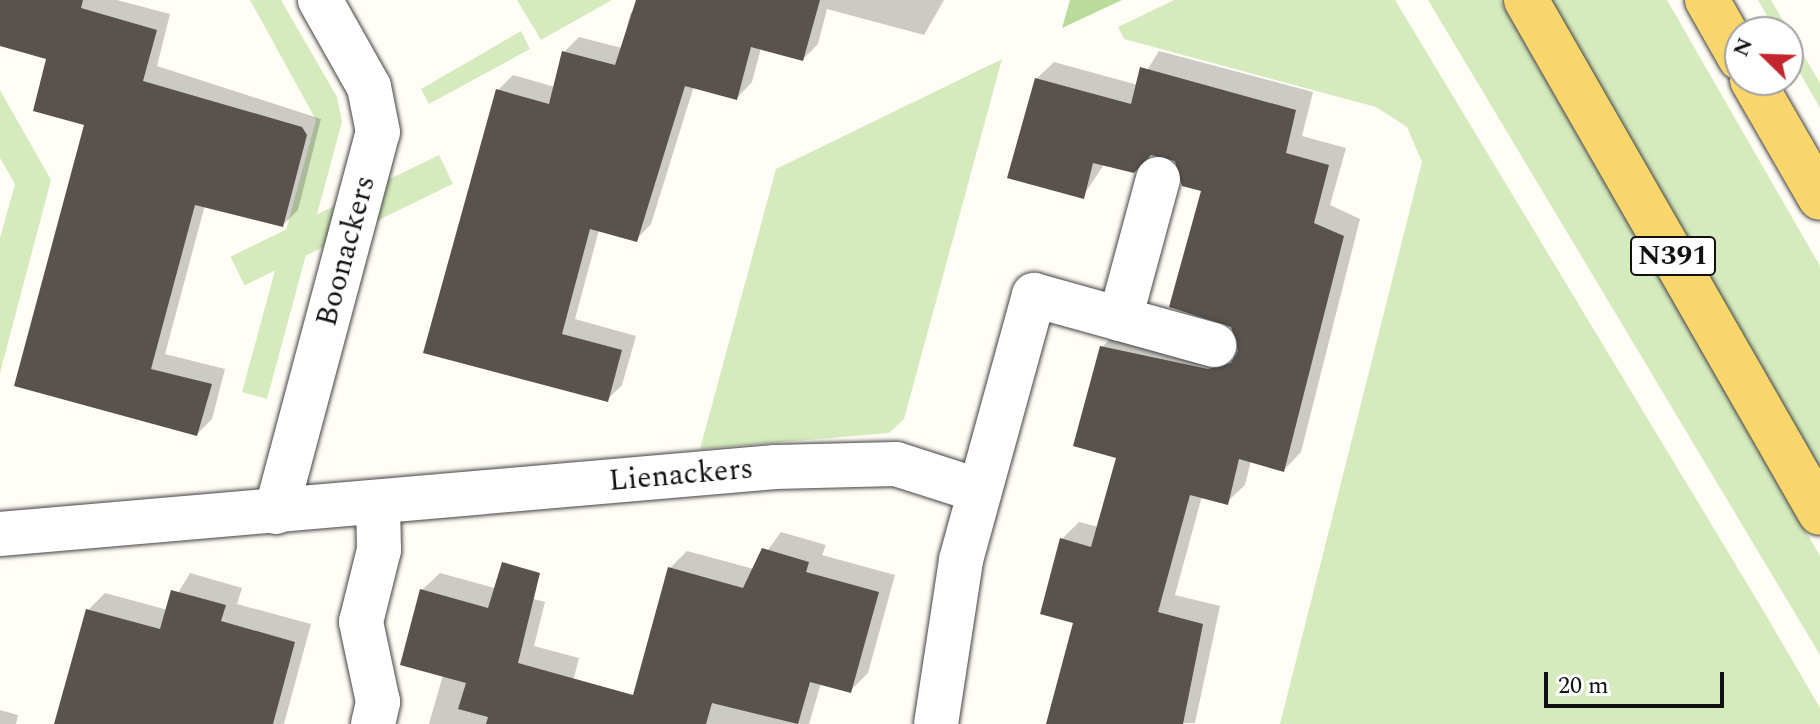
<!DOCTYPE html>
<html>
<head>
<meta charset="utf-8">
<style>
  body { margin:0 }
  #map { position:relative; width:1820px; height:724px; overflow:hidden; background:#fffdf5; font-family:Spectral,serif }
  div>[style] { position:absolute }
  .green>* { inset:0; background:#d5ebbd; transform-origin:0 0 }
  .forest>* { inset:0; background:#b9dc9c }
  .shadow>* { inset:0; background:#0003 }
  .building>* { inset:0; background:#5a524d }
  .roads { filter:drop-shadow(0 0 2px #444) drop-shadow(0 0 2px #444) }
  .street>* { height:44px; margin:-22px; padding:0 22px; transform-origin:22px; border-radius:22px; background:#fff }
  .primary>* { height:44px; margin:-22px; padding:0 22px; transform-origin:22px; border-radius:22px; background:#f9d66b }
  span { translate:-50% -50%; white-space:nowrap; text-align:center; line-height:1.15; -webkit-text-stroke:8px #fff; paint-order:stroke }
  .shield-label span { padding:2px 6px; background:#fff; border:2px solid; border-radius:6px; -webkit-text-stroke-width:0 }
  .shield-label { font-size:28px; color:#111; font-weight:700 }
  .street-label { font-size:30px; color:#111 }
  .north { position:absolute; left:1724px; top:16px; width:80px; height:80px; box-sizing:border-box; background:#fff; border:2px solid #a0a0a0; border-radius:50%; rotate:293deg; font-size:22px; font-weight:700; line-height:32px; text-align:center; color:#111 }
  .north::after { content:''; display:block; margin:auto; width:28px; height:36px; background:#c4262e; clip-path:polygon(50% 0,100% 100%,50% 72%,0 100%) }
  .scale { position:absolute; left:1544px; top:672px; width:180px; height:36px; box-sizing:border-box; border:4px solid #111; border-top:0; padding-left:10px; font-size:24px; line-height:28px; white-space:nowrap; color:#111; -webkit-text-stroke:6px #fff; paint-order:stroke }
</style>
</head>
<body>
<div id="map">
  <div class="green">
    <div style="clip-path:polygon(250px 0,281px 0,337px 97px,342px 122px,267px 399px,242px 392px,316px 120px)"></div>
    <div style="clip-path:polygon(517px 0,612px 0,541px 40px)"></div>
    <div style="clip-path:polygon(1174px 0,1395px 0,1763px 610px,1820px 708px,1820px 724px,1280px 724px,1422px 162px,1407px 127px,1376px 107px,1124px 39px,1118px 27px)"></div>
    <div style="clip-path:polygon(1428px 0,1500px 0,1820px 556px,1820px 655px)"></div>
    <div style="clip-path:polygon(1545px 0,1667px 0,1820px 266px,1820px 477px)"></div>
    <div style="clip-path:polygon(1758px 0,1771px 0,1820px 83px,1820px 108px,1788px 52px,1788px 32px,1776px 32px)"></div>
    <div style="clip-path:polygon(521px 31px,530px 49px,429px 104px,421px 89px)"></div>
    <div style="clip-path:polygon(1002px 59px,904px 419px,889px 433px,700px 449px,776px 169px)"></div>
    <div style="clip-path:polygon(0 90px,51px 180px,0 373px,0 238px,15px 184px,0 158px)"></div>
    <div style="left:439px;top:155px;width:32px;height:232px;rotate:64deg"></div>
  </div>
  <div class="forest">
    <div style="clip-path:polygon(1070px 0,1122px 0,1062px 28px)"></div>
  </div>
  <div class="shadow">
    <div style="clip-path:polygon(8px 0,117px 0,170px 14px,157px 66px,321px 119px,298px 210px,283px 225px,205px 205px,165px 354px,225px 369px,212px 419px,197px 434px,16px 385px,86px 124px,48px 58px,0 43px)"></div>
    <div style="clip-path:polygon(644px 0,944px 0,924px 35px,827px 9px,818px 44px,803px 59px,761px 48px,752px 82px,737px 98px,694px 86px,651px 224px,636px 240px,599px 230px,575px 319px,636px 336px,622px 385px,607px 400px,426px 351px,498px 90px,513px 75px,555px 87px,564px 52px,579px 37px,622px 48px,630px 14px)"></div>
    <div style="clip-path:polygon(1159px 51px,1313px 92px,1302px 136px,1346px 148px,1330px 205px,1360px 219px,1301px 452px,1284px 470px,1251px 461px,1245px 485px,1227px 502px,1202px 496px,1175px 595px,1220px 606px,1195px 723px,1048px 724px,1075px 621px,1062px 539px,1079px 522px,1099px 527px,1118px 456px,1102px 347px,1120px 330px,1240px 349px,1204px 190px,1164px 153px,1105px 163px,1083px 196px,1036px 79px,1054px 62px,1138px 85px)"></div>
    <div style="clip-path:polygon(781px 532px,826px 545px,822px 555px,895px 575px,868px 673px,850px 691px,821px 683px,809px 724px,680px 724px,670px 568px,687px 551px,754px 569px)"></div>
    <div style="clip-path:polygon(190px 573px,242px 588px,237px 604px,311px 624px,284px 724px,57px 724px,88px 610px,105px 593px,168px 610px)"></div>
    <div style="clip-path:polygon(440px 573px,545px 602px,534px 646px,579px 658px,562px 724px,429px 724px,443px 675px,422px 590px)"></div>
    <div style="clip-path:polygon(0 710px,18px 715px,16px 724px,0 724px)"></div>
  </div>
  <div class="building">
    <div style="clip-path:polygon(0 0,83px 0,81px 8px,157px 30px,143px 81px,302px 127px,307px 135px,283px 227px,195px 205px,151px 369px,212px 384px,197px 436px,14px 386px,84px 125px,33px 111px,46px 59px,0 46px)"></div>
    <div style="clip-path:polygon(636px 0,820px 0,803px 61px,751px 47px,737px 100px,685px 86px,637px 242px,590px 229px,562px 334px,622px 350px,608px 402px,423px 353px,496px 89px,549px 104px,562px 51px,615px 65px)"></div>
    <div style="clip-path:polygon(1140px 67px,1296px 110px,1286px 153px,1329px 165px,1314px 223px,1344px 236px,1284px 472px,1239px 459px,1228px 505px,1190px 495px,1158px 612px,1203px 624px,1183px 724px,1046px 724px,1073px 623px,1040px 614px,1060px 538px,1091px 547px,1116px 458px,1073px 446px,1100px 346px,1208px 369px,1231px 363px,1238px 351px,1231px 327px,1169px 307px,1201px 191px,1182px 186px,1175px 161px,1151px 155px,1134px 173px,1093px 163px,1084px 199px,1007px 178px,1035px 78px,1131px 104px)"></div>
    <div style="clip-path:polygon(762px 548px,809px 562px,806px 572px,879px 592px,851px 693px,810px 682px,798px 724px,712px 703px,706px 724px,486px 724px,488px 717px,458px 709px,466px 683px,400px 665px,420px 589px,488px 608px,502px 562px,540px 573px,518px 663px,633px 695px,668px 567px,743px 588px)"></div>
    <div style="clip-path:polygon(171px 590px,226px 605px,221px 621px,295px 642px,273px 724px,54px 724px,86px 609px,160px 629px)"></div>
  </div>
  <div class="roads">
    <div class="street">
      <div style="left:1120px;top:319px;width:98px;rotate:15.5deg"></div>
      <div style="left:276px;top:512px;width:393px;rotate:-75deg"></div>
      <div style="left:378px;top:132px;width:46px;rotate:-101.3deg"></div>
      <div style="left:369px;top:87px;width:100px;rotate:-119.4deg"></div>
      <div style="left:0;top:534px;width:778px;rotate:-4.94deg"></div>
      <div style="left:775px;top:467px;width:121px;rotate:-1.4deg"></div>
      <div style="left:896px;top:464px;width:88px;rotate:17.8deg"></div>
      <div style="left:373px;top:724px;width:23px;rotate:-77deg"></div>
      <div style="left:378px;top:702px;width:82px;rotate:-102deg"></div>
      <div style="left:361px;top:622px;width:74px;rotate:-76deg"></div>
      <div style="left:379px;top:550px;width:47px;rotate:-91.2deg"></div>
      <div style="left:936px;top:724px;width:166px;rotate:-81.3deg"></div>
      <div style="left:961px;top:560px;width:275px;rotate:-74.6deg"></div>
      <div style="left:1034px;top:295px;width:89px;rotate:15.6deg"></div>
      <div style="left:1120px;top:319px;width:145px;rotate:-74.8deg"></div>
    </div>
    <div class="primary">
      <div style="left:1526px;top:0;width:591px;rotate:60.18deg"></div>
      <div style="left:1707px;top:0;width:67px;rotate:60.4deg"></div>
      <div style="left:1752px;top:80px;width:136px;rotate:60deg"></div>
    </div>
  </div>
  <div class="shield-label">
    <span style="left:1673px;top:256px">N391</span>
  </div>
  <div class="street-label">
    <span style="left:346px;top:251px;rotate:-75deg">Boonackers</span>
    <span style="left:681px;top:475px;rotate:-5deg">Lienackers</span>
  </div>
  <div class="north">N</div>
  <div class="scale">20 m</div>
</div>
</body>
</html>
